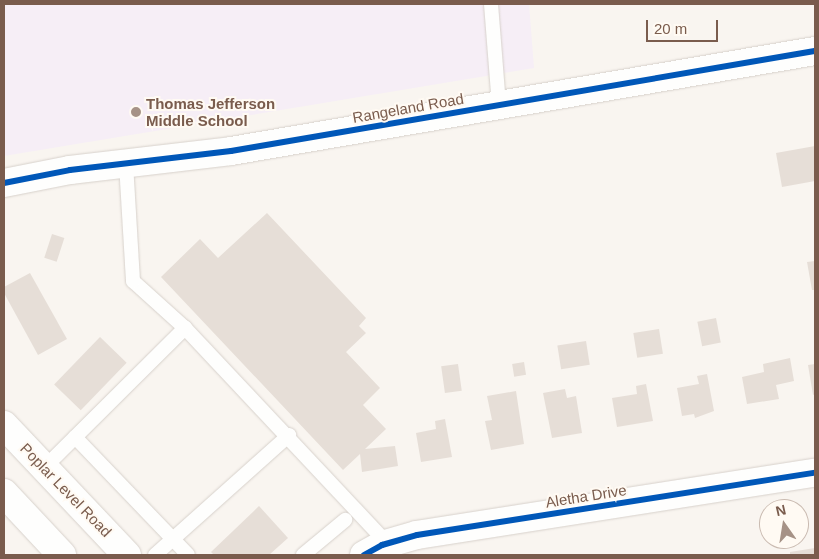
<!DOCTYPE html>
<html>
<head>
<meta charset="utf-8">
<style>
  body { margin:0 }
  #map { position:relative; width:819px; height:559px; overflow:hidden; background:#f9f5f0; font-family:Arial,sans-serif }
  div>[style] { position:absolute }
  .education>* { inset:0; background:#f6eef6 }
  .building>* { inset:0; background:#e6ded7; transform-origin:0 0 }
  .roads { filter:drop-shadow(0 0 1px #d7d1cb) drop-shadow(0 0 1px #d7d1cb) }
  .service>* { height:14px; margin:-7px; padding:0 7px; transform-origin:7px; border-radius:7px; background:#fefefd }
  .minor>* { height:28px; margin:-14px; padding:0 14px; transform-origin:14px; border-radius:14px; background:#fefefd }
  .secondary>* { height:28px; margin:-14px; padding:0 14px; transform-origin:14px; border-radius:14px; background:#fefefd }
  .cycleway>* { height:6px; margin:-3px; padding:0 3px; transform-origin:3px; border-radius:3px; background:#0057b8 }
  .dots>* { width:14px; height:14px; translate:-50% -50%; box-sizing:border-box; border:2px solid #fffaf3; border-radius:50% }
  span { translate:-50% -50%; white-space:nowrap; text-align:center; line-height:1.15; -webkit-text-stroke:4px #fffaf3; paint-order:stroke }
  .poi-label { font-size:15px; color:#7a5c4d; font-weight:700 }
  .left { translate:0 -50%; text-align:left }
  .street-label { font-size:15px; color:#7a5c4d }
  .frame { position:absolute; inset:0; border:5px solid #7a5c4d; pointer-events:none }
  .north { position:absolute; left:759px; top:499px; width:50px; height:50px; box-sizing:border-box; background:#fffaf3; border:1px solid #cabbb1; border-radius:50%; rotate:347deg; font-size:14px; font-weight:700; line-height:20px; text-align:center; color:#7a5c4d }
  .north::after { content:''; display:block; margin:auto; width:18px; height:22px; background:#a69286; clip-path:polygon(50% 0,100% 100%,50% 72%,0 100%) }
  .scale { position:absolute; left:646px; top:20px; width:72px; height:22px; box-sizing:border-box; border:2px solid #7a5c4d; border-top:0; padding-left:6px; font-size:15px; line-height:18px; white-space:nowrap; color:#7a5c4d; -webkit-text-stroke:4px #fffaf3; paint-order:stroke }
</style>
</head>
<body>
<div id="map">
  <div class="education">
    <div style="clip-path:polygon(4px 4px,529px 4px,534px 68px,4px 156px)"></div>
  </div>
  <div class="building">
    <div style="clip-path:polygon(815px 146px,815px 181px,782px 187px,776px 153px)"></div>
    <div style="clip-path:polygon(267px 213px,366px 318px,359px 326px,366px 333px,346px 352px,380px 388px,363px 405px,386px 429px,365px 449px,395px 446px,398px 466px,362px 472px,360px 454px,343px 470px,161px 277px,200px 239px,218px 258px)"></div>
    <div style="left:52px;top:234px;width:13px;height:25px;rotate:18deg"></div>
    <div style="clip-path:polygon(815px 261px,815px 290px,812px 290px,807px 262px)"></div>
    <div style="clip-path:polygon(30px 273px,67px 339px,38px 355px,4px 293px,4px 287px)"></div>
    <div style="left:716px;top:318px;width:25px;height:19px;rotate:79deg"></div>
    <div style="left:659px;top:329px;width:25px;height:26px;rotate:81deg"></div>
    <div style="left:100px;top:337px;width:37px;height:66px;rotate:44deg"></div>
    <div style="left:586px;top:341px;width:24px;height:29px;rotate:81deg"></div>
    <div style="clip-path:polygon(790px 358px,794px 381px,776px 385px,779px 399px,747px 404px,742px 377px,764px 372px,763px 364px)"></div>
    <div style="left:524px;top:362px;width:13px;height:12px;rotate:81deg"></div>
    <div style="left:458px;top:364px;width:27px;height:17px;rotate:82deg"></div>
    <div style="clip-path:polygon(815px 364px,815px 394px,813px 395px,808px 365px)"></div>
    <div style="clip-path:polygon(707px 374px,714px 411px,695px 418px,694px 414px,682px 416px,677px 388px,699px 384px,697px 376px)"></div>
    <div style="clip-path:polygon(646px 384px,653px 421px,617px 427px,612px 398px,637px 394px,636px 386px)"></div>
    <div style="clip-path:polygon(565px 389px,567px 398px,576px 396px,582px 433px,552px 438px,543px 393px)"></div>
    <div style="clip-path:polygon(516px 391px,524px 444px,491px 450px,485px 421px,492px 420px,487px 396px)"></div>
    <div style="clip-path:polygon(445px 419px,452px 457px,421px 462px,416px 433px,436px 429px,435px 421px)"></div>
    <div style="clip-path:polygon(259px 506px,288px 538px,269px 555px,214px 555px,211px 552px)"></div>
    <div style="clip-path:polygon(815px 548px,815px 555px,790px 555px,790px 552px)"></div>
  </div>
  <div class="roads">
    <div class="service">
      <div style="left:491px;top:4px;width:101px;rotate:85.5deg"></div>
      <div style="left:185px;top:328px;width:295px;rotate:46.8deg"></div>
      <div style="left:75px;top:437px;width:163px;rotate:46.2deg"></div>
      <div style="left:44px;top:468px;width:199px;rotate:-44.8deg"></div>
      <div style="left:185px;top:328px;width:70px;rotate:-137.9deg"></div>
      <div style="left:133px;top:281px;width:118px;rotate:-93.4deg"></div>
      <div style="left:155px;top:555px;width:180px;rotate:-41.8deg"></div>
      <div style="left:303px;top:555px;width:55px;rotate:-39.8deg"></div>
    </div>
    <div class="minor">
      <div style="left:4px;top:183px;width:67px;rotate:-11.1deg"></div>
      <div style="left:70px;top:170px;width:162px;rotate:-6.7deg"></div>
      <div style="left:231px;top:151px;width:592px;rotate:-9.72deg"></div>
      <div style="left:364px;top:555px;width:21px;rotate:-29deg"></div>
      <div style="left:382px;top:545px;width:36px;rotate:-16deg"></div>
      <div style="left:417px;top:535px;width:403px;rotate:-8.9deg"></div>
    </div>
    <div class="secondary">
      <div style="left:4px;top:425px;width:179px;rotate:46.6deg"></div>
      <div style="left:4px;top:493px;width:85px;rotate:46.9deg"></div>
    </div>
  </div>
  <div class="cycleway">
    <div style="left:4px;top:183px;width:67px;rotate:-11.1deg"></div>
    <div style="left:70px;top:170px;width:162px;rotate:-6.7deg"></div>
    <div style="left:231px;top:151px;width:592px;rotate:-9.72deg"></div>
    <div style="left:364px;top:555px;width:21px;rotate:-29deg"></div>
    <div style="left:382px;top:545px;width:36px;rotate:-16deg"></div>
    <div style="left:417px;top:535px;width:403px;rotate:-8.9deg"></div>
  </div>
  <div class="dots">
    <div style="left:136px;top:112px;background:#a69286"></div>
  </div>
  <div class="poi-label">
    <span class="left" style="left:146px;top:112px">Thomas Jefferson<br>Middle School</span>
  </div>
  <div class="street-label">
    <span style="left:408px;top:108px;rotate:-10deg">Rangeland Road</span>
    <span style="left:66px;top:490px;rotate:46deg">Poplar Level Road</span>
    <span style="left:586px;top:496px;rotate:-9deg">Aletha Drive</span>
  </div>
  <div class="frame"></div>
  <div class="north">N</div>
  <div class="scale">20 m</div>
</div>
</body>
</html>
